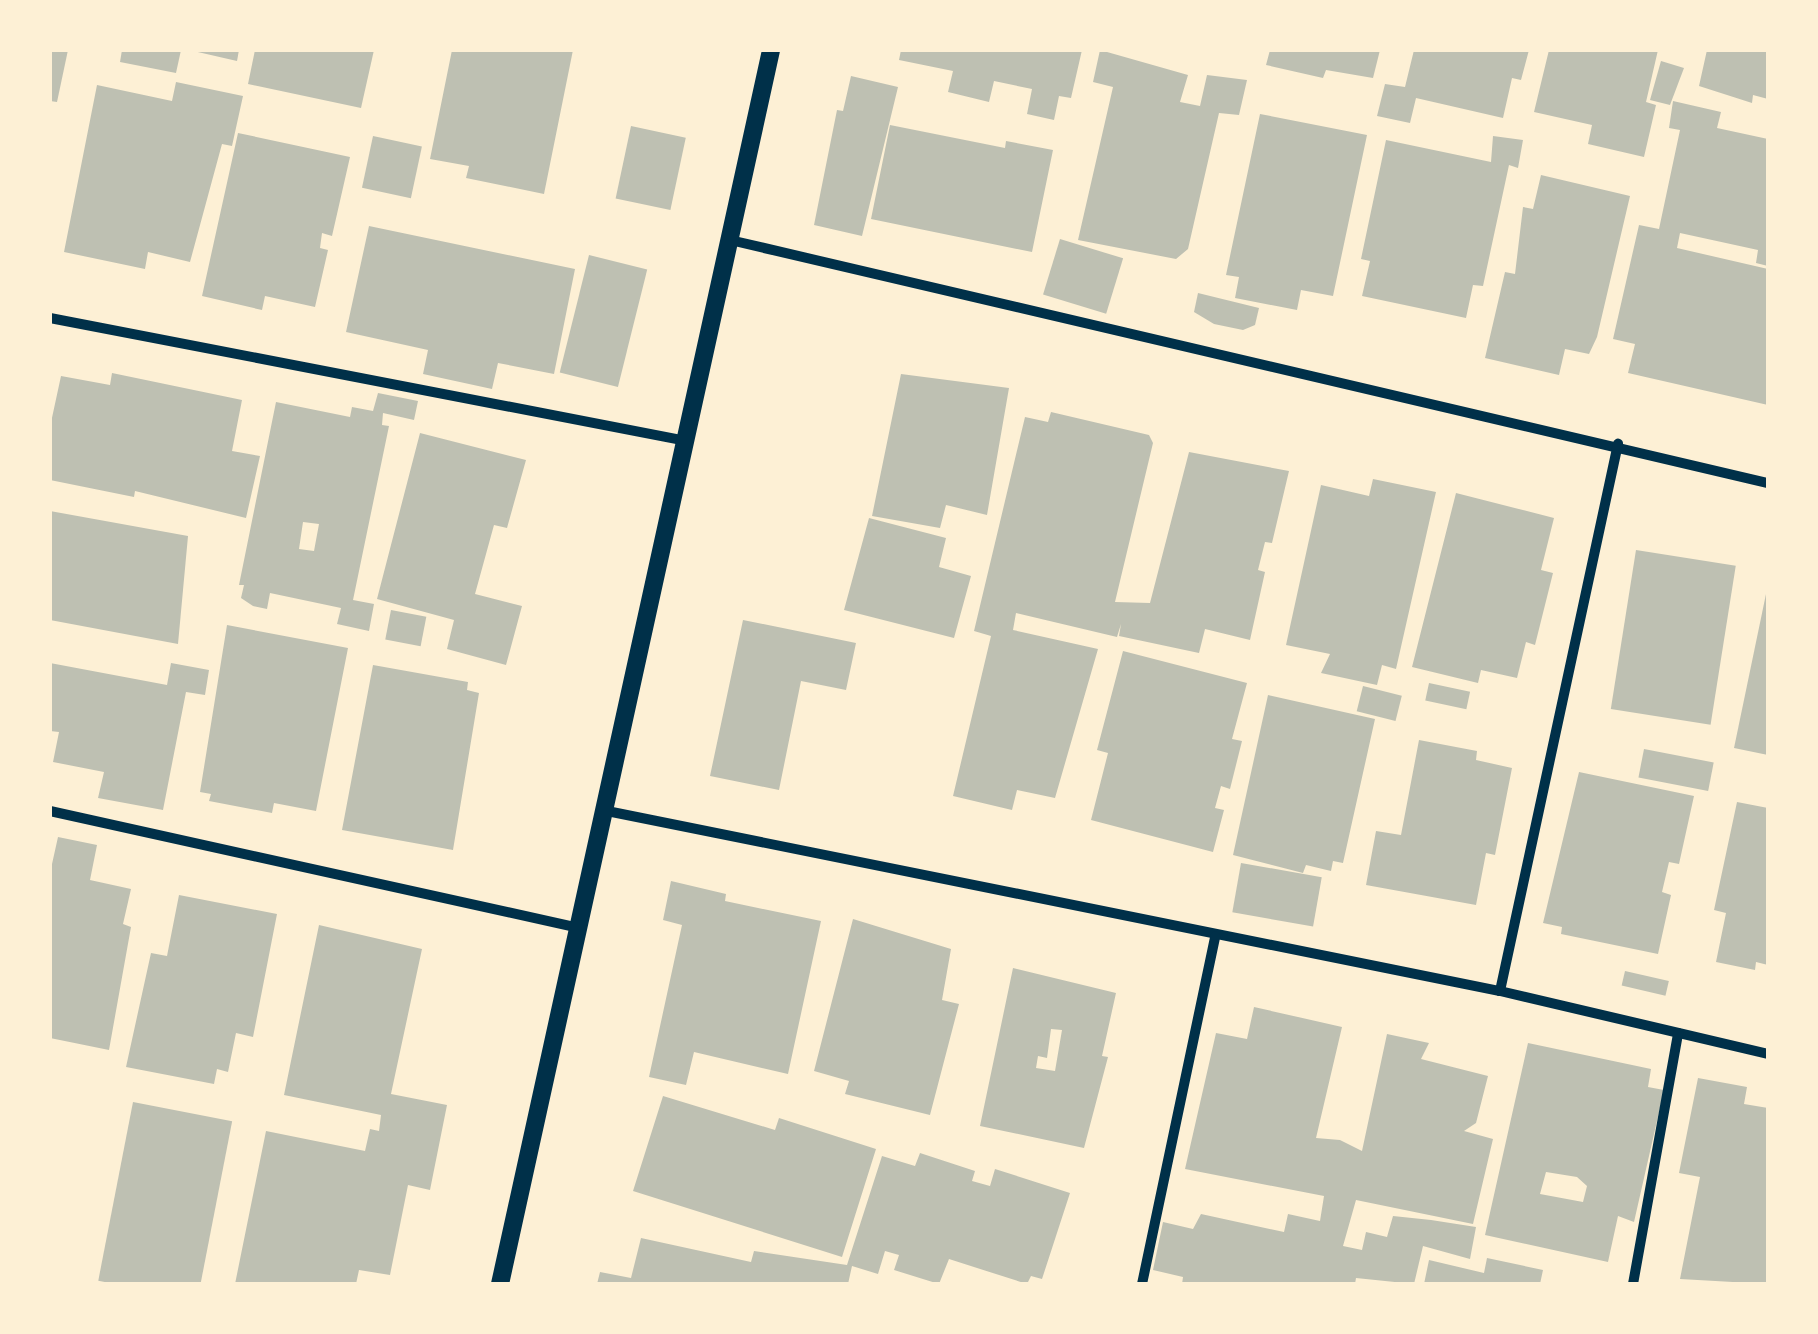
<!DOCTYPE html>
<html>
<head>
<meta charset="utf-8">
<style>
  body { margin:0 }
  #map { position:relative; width:1818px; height:1334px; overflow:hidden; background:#fdf0d5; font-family:"Roboto Condensed",sans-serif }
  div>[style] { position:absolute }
  .building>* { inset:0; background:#bec0b2; transform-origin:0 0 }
  .minor>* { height:10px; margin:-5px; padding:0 5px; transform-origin:5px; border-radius:5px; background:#003049 }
  .tertiary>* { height:18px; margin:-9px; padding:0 9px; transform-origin:9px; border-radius:9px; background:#003049 }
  span { translate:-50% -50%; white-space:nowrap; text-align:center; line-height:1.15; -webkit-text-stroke:10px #fdf0d5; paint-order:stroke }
  .frame { position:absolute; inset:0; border:52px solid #fdf0d5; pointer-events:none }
</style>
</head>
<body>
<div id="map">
  <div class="building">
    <div style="clip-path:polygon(50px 50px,68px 50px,57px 102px,50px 101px)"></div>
    <div style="clip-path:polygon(122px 50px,181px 50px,176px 73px,120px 62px)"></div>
    <div style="clip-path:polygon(189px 50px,239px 50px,237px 61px)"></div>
    <div style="clip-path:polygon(255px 50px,374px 50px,361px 108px,248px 84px)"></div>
    <div style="clip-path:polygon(452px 50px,573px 50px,544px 194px,466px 178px,469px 166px,430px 159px)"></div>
    <div style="clip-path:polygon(901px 50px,1082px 50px,1071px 98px,1059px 96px,1054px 120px,1027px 114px,1032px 89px,994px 81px,989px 102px,948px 92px,953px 71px,899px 60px)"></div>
    <div style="clip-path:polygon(1100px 50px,1188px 75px,1180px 102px,1200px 106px,1207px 75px,1247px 80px,1239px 115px,1219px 113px,1188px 249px,1176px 259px,1078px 240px,1113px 87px,1093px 82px)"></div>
    <div style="clip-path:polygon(1270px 50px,1380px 50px,1373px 78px,1326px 70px,1323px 78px,1266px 65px)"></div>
    <div style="clip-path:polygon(1414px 50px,1529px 50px,1521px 80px,1512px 78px,1503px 118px,1416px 98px,1410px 123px,1377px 116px,1385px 84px,1405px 87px)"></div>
    <div style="clip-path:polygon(1549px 50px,1658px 50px,1646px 102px,1656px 105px,1644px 157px,1588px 144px,1592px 125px,1534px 112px)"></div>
    <div style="clip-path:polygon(1707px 50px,1768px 50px,1768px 99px,1753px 95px,1752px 103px,1699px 86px)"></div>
    <div style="clip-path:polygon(1661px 61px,1684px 68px,1670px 105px,1650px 100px)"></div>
    <div style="clip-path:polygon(851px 76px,898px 87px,862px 236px,814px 225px,837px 110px,843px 111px)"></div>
    <div style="clip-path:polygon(176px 82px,243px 96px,232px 146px,222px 144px,190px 262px,148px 252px,145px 269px,64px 252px,97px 85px,172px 101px)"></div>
    <div style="clip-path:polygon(1673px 101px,1721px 112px,1717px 128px,1768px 139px,1768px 266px,1756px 263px,1758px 250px,1680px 233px,1677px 248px,1768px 269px,1768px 405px,1628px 373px,1635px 344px,1613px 339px,1639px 225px,1659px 229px,1680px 130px,1669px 128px)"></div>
    <div style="clip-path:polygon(1260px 114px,1367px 135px,1333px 296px,1301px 290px,1297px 310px,1235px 298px,1239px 277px,1226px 275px)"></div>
    <div style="clip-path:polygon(890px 125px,1005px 148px,1006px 141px,1053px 150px,1032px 252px,871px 219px)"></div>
    <div style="left:631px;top:126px;width:56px;height:74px;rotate:12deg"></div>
    <div style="clip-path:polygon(238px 133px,350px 157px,332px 236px,322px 233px,320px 248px,328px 250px,315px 307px,265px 296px,262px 310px,202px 296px)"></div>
    <div style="left:373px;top:136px;width:50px;height:53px;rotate:12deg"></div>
    <div style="clip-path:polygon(1493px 136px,1523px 140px,1518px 168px,1509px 165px,1483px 286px,1473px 285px,1466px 318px,1362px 296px,1370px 261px,1361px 259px,1386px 140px,1491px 162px)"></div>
    <div style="clip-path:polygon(1541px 175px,1630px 196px,1597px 337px,1589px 354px,1565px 349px,1559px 375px,1485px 358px,1505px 272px,1515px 274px,1523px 207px,1533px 209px)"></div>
    <div style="clip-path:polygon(369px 226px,575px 269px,554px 374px,498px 363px,492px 389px,423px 374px,428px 350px,346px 332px)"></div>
    <div style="left:1060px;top:239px;width:66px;height:58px;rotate:17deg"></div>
    <div style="left:589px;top:255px;width:60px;height:121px;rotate:14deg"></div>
    <div style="clip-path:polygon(1198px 293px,1259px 308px,1255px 325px,1243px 330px,1214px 324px,1194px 312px)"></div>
    <div style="clip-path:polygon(112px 373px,242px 400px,232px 451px,260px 456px,246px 518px,135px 491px,134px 497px,50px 480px,50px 427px,61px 376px,110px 385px)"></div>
    <div style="clip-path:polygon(901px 374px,1009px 388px,987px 515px,946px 505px,940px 528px,872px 516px)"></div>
    <div style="clip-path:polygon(evenodd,378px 393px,418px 401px,414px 420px,383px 413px,382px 425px,389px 426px,353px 600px,374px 604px,369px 631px,337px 624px,341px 608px,270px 593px,267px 609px,253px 606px,241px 598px,244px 585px,239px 585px,276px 402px,350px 417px,352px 407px,373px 411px,378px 393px,303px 522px,319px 524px,314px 551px,299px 549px,303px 522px)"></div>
    <div style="clip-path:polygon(1051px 412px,1149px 435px,1153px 443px,1115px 602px,1150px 603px,1189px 452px,1289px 471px,1272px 543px,1265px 542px,1258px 570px,1265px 572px,1250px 640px,1205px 629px,1199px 653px,1119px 636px,1121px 624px,1117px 637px,1016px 613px,1013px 630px,1098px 649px,1055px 798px,1017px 790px,1012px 810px,953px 796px,991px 636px,974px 631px,1025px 417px,1048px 422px)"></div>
    <div style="clip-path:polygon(420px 433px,526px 460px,507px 528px,494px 525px,475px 594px,522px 606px,506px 665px,447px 649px,454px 620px,377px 599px)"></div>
    <div style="clip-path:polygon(1373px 479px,1436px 492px,1396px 669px,1382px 665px,1377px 685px,1321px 673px,1330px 654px,1286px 645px,1321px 485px,1369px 496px)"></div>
    <div style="clip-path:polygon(1456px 493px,1554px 518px,1541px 570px,1553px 573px,1535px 645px,1526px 642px,1517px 678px,1481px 670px,1478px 683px,1412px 667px)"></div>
    <div style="clip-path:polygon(50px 511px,188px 536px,178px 644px,50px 620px)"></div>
    <div style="clip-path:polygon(869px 518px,946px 538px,939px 567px,971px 576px,954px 638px,844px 610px)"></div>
    <div style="left:1636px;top:550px;width:101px;height:161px;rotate:9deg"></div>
    <div style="clip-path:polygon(1766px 594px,1768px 594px,1768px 755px,1734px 748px)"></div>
    <div style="left:391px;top:610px;width:36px;height:30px;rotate:11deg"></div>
    <div style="clip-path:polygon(743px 620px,856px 643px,846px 690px,801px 681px,779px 790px,710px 776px)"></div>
    <div style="clip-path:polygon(227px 625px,348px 648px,316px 811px,274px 803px,272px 813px,209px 801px,211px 794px,200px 792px)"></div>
    <div style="clip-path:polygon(1123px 651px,1247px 683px,1232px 739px,1242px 741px,1230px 789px,1221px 786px,1215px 808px,1224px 810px,1213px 852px,1091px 820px,1108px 753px,1097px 750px)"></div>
    <div style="clip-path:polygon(50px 663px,167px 685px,171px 663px,209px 670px,205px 695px,186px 692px,163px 810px,98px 798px,104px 772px,53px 762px,59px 732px,50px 731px)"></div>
    <div style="clip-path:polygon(373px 665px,468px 682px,467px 690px,479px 693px,453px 850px,342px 830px)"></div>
    <div style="left:1429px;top:683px;width:42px;height:18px;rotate:12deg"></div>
    <div style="left:1363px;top:686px;width:40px;height:26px;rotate:14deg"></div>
    <div style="clip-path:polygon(1268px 695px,1375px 719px,1343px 863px,1333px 861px,1331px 871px,1306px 865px,1303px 873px,1233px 855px)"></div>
    <div style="clip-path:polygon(1419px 740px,1477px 751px,1476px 760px,1512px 768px,1495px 855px,1486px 853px,1476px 905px,1366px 885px,1376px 831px,1401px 835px)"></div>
    <div style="left:1644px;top:749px;width:71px;height:29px;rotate:11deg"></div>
    <div style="clip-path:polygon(1579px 772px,1694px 796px,1679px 864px,1669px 862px,1662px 892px,1671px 895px,1658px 954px,1561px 934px,1562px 927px,1543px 923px)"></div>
    <div style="clip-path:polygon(1737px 802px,1768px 808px,1768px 965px,1756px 962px,1755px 970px,1716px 962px,1726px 913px,1714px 910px)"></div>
    <div style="clip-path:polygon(58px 837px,97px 845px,90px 880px,131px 889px,123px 924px,131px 927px,109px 1050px,50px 1038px,50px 873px)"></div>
    <div style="left:1241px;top:863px;width:82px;height:50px;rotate:10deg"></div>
    <div style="clip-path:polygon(671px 881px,726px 894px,725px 901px,821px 921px,788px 1074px,694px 1052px,686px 1085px,649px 1077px,682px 925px,663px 920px)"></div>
    <div style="clip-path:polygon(179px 895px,277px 914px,253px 1037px,236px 1033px,228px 1072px,217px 1069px,214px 1084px,126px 1067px,151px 953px,167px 956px)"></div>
    <div style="clip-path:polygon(853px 919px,951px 949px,942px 1000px,959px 1004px,930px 1115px,845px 1094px,849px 1081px,814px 1071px)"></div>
    <div style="clip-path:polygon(319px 925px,422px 949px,391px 1094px,447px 1105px,430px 1190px,408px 1185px,390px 1275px,359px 1270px,356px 1284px,235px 1284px,266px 1131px,365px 1151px,370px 1129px,379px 1131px,381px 1115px,284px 1095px)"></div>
    <div style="clip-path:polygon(evenodd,1013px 968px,1116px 993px,1102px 1056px,1108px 1057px,1084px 1148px,980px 1126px,1013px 968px,1051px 1029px,1062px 1030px,1055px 1071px,1036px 1068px,1038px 1056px,1047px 1058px,1051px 1029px)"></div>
    <div style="left:1625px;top:971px;width:45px;height:15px;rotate:13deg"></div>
    <div style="clip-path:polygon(1254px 1007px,1342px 1027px,1316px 1138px,1340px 1140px,1362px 1151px,1387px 1034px,1429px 1043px,1421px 1059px,1488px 1076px,1476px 1123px,1464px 1131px,1493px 1139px,1473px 1224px,1356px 1200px,1343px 1246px,1362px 1250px,1366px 1232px,1387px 1237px,1393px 1216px,1431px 1220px,1476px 1227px,1470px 1259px,1423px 1246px,1414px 1284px,1356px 1278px,1355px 1284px,1182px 1284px,1183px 1277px,1153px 1270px,1163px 1222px,1193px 1229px,1201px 1214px,1284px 1232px,1288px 1214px,1320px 1221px,1324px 1196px,1185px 1169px,1216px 1033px,1247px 1039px)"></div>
    <div style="clip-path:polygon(evenodd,1528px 1043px,1651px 1069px,1648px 1087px,1664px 1090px,1634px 1222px,1618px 1216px,1608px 1262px,1485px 1235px,1528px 1043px,1546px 1172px,1577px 1177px,1587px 1186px,1583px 1202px,1540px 1194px,1546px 1172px)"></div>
    <div style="clip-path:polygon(1698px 1078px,1747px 1087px,1744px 1104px,1768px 1108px,1768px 1284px,1680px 1279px,1700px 1177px,1679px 1173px)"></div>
    <div style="clip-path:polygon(663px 1096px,775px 1130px,779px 1118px,876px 1149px,842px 1257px,633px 1191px)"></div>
    <div style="left:133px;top:1102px;width:101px;height:182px;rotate:11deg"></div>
    <div style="clip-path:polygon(920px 1153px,975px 1171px,972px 1181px,990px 1186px,995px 1169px,1070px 1193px,1042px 1279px,1031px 1276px,1027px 1284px,949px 1259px,939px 1284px,894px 1270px,899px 1255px,885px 1251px,878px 1274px,852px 1266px,848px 1284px,597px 1284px,600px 1272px,631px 1278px,641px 1238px,751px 1262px,754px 1251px,847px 1265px,882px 1156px,915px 1166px)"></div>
    <div style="clip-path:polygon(1487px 1258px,1543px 1270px,1540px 1284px,1424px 1284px,1429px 1260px,1484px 1273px)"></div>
  </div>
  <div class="minor">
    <div style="left:730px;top:240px;width:1066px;rotate:13.18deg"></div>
    <div style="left:50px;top:318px;width:649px;rotate:10.93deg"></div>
    <div style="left:50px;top:811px;width:538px;rotate:12.46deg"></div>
    <div style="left:607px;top:811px;width:911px;rotate:11.4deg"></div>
    <div style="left:1500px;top:991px;width:275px;rotate:13.2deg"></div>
    <div style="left:1500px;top:991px;width:560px;rotate:-77.83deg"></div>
    <div style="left:1142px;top:1284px;width:355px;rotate:-78.1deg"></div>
    <div style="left:1633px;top:1284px;width:255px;rotate:-79.8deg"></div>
  </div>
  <div class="tertiary">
    <div style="left:500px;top:1284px;width:1263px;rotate:-77.61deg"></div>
  </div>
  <div class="frame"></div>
</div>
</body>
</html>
